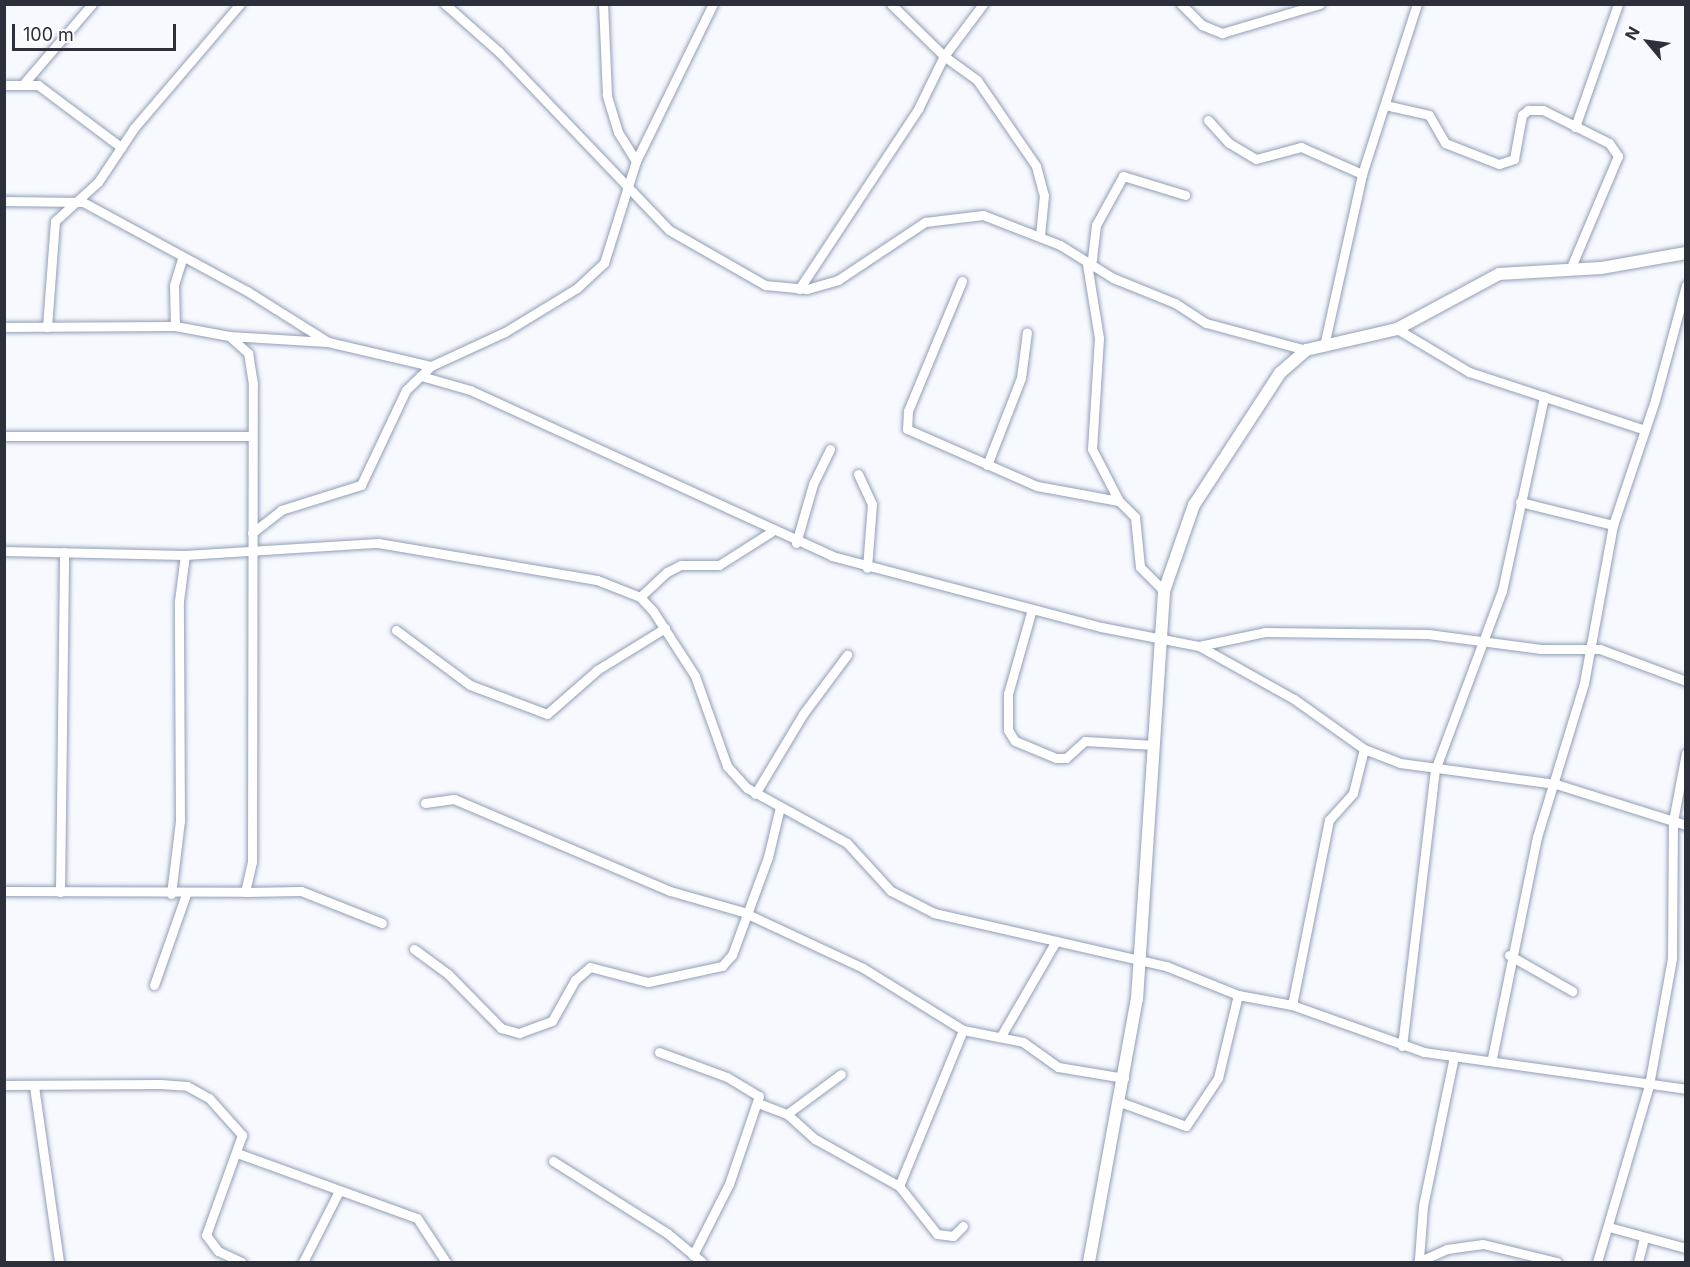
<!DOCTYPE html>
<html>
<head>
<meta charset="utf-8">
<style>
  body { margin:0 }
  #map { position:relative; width:1690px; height:1267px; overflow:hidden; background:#f6f9fe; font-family:Inter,sans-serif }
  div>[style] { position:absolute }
  .roads { filter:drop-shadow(0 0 2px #929eb6) drop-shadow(0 0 2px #929eb6) }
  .minor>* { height:9px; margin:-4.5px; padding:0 4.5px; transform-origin:4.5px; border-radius:4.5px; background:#fff }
  .tertiary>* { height:12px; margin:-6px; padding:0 6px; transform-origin:6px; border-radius:6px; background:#fff }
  span { translate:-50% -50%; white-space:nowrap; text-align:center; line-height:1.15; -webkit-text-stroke:5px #fff; paint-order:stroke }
  .frame { position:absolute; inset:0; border:6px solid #2b303a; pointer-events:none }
  .north { position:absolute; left:1618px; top:12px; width:60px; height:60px; -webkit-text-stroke:4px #fff; paint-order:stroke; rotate:299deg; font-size:16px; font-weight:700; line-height:24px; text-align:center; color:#2b303a }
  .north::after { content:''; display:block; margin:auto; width:21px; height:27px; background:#2b303a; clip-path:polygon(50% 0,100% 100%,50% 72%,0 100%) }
  .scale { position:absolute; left:12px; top:24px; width:164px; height:27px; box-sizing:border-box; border:3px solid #2b303a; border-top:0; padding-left:8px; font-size:18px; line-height:21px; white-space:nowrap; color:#2b303a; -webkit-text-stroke:4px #fff; paint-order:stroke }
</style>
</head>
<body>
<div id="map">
  <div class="roads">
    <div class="minor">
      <div style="left:445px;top:4px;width:72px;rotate:41.6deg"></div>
      <div style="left:499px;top:52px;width:246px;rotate:46.3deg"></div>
      <div style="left:669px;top:230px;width:111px;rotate:29.8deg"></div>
      <div style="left:765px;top:285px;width:42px;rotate:5.4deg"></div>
      <div style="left:807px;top:289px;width:32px;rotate:-16deg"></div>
      <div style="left:838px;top:280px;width:105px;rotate:-33.7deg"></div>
      <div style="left:925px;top:222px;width:58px;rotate:-6.9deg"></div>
      <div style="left:983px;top:215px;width:83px;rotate:21.3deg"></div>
      <div style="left:1060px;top:245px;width:62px;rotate:31.9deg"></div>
      <div style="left:1113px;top:278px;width:67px;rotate:22deg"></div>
      <div style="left:1175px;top:303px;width:37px;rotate:33deg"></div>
      <div style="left:1206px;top:323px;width:104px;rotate:15.1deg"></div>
      <div style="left:891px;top:4px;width:74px;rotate:44.5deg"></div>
      <div style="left:944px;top:56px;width:41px;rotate:36deg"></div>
      <div style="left:977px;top:80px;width:104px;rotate:55.5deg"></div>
      <div style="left:1036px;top:166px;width:30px;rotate:75deg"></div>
      <div style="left:1044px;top:195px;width:41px;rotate:95.6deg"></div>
      <div style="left:1181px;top:4px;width:30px;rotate:45deg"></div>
      <div style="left:1202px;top:25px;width:22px;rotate:22deg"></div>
      <div style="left:1222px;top:33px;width:102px;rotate:-16.5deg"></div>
      <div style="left:25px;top:82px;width:103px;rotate:-49.3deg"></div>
      <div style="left:4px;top:85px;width:34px"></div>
      <div style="left:38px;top:85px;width:104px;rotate:36.8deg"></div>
      <div style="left:1385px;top:105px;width:45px;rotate:12.8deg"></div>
      <div style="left:1429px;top:115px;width:32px;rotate:60deg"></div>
      <div style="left:1445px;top:143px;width:58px;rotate:21.3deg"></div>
      <div style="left:1499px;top:164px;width:16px;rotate:-18deg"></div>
      <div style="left:1514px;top:159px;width:45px;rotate:-79.7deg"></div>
      <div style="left:1522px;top:115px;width:8px;rotate:-40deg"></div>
      <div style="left:1528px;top:110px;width:15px"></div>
      <div style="left:1543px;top:110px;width:74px;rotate:26.6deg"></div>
      <div style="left:1609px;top:143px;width:16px;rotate:55deg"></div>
      <div style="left:1618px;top:156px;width:121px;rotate:112.9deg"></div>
      <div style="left:1208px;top:120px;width:31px;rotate:48deg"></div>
      <div style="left:1229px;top:143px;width:31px;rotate:31deg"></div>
      <div style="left:1256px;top:159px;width:47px;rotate:-14.9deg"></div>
      <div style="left:1301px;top:147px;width:67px;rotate:23.9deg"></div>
      <div style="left:1575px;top:127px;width:130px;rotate:-70.7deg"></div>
      <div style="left:636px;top:161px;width:175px;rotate:-63.9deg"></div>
      <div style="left:4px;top:201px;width:79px;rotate:0.7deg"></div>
      <div style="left:83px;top:202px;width:187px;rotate:28.5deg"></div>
      <div style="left:247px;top:291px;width:96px;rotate:32.2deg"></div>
      <div style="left:328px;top:342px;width:106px;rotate:13.1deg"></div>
      <div style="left:1087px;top:264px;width:75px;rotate:80.8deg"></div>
      <div style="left:1099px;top:338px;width:111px;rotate:93.6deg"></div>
      <div style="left:1092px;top:449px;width:59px;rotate:62.6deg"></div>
      <div style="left:1119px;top:501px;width:23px;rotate:45deg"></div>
      <div style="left:1135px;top:517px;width:50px;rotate:84.3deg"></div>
      <div style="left:1140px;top:567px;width:34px;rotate:45deg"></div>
      <div style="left:1091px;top:267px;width:42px;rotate:-83.2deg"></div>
      <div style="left:1096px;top:225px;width:56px;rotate:-61.1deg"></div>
      <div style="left:1123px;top:176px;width:65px;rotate:17deg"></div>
      <div style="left:962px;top:281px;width:141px;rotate:112.6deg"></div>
      <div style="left:908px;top:411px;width:18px;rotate:93deg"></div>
      <div style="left:907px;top:429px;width:142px;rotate:23.7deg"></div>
      <div style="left:1037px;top:486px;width:83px;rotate:10.4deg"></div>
      <div style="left:799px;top:289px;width:216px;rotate:-56.5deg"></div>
      <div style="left:918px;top:109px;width:59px;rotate:-63.9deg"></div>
      <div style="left:944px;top:56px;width:65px;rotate:-53.1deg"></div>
      <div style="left:175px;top:326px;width:41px;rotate:-91.4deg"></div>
      <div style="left:174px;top:285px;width:27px;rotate:-73deg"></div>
      <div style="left:4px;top:327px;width:171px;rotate:-0.3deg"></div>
      <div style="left:175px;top:326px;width:55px;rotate:10.5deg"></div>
      <div style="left:229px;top:336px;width:98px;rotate:3.5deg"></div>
      <div style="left:47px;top:327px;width:106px;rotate:-85.7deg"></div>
      <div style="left:55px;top:221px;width:58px;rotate:-42.2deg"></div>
      <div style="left:98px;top:182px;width:65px;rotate:-56.3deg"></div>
      <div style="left:134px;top:128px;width:163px;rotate:-49.5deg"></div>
      <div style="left:1397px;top:329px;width:84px;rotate:30.8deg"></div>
      <div style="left:1469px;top:372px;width:185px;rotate:18.2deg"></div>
      <div style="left:1324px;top:346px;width:176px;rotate:-77.5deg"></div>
      <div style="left:1362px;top:174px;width:179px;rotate:-72.1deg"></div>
      <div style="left:421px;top:376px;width:51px;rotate:15.9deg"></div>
      <div style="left:470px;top:390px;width:398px;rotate:24.6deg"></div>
      <div style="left:832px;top:556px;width:278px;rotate:14.8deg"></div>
      <div style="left:1101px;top:627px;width:100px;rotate:11deg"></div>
      <div style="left:1199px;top:646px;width:109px;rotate:29.2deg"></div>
      <div style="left:1294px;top:699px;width:86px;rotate:35.5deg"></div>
      <div style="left:1364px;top:749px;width:39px;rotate:21deg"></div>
      <div style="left:1400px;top:763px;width:157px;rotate:7.7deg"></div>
      <div style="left:1556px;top:784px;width:136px;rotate:17.5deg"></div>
      <div style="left:4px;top:436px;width:248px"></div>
      <div style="left:987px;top:465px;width:93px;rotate:-68.7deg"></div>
      <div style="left:1021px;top:378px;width:46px;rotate:-82.6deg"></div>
      <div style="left:858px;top:474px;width:33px;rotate:65deg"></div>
      <div style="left:872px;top:504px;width:64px;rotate:94.5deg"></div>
      <div style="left:1520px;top:502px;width:96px;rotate:13.9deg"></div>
      <div style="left:252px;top:533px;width:37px;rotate:-38deg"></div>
      <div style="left:281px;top:510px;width:84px;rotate:-17.4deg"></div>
      <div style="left:361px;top:485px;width:105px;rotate:-64.7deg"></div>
      <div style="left:406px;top:390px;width:35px;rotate:-44deg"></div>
      <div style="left:431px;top:366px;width:81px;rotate:-24.7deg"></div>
      <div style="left:505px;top:332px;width:84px;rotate:-31.4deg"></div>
      <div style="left:577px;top:288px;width:37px;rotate:-43deg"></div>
      <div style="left:604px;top:263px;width:107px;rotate:-72.6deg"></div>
      <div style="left:636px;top:161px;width:34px;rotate:-122deg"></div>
      <div style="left:618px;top:132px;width:39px;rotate:-107deg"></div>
      <div style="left:607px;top:95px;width:91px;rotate:-92.5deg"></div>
      <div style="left:796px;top:543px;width:61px;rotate:-73.9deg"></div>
      <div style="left:813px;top:484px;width:39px;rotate:-64deg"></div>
      <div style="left:4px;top:551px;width:181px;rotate:1.3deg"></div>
      <div style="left:185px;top:555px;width:193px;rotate:-3.6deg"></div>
      <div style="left:378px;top:543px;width:222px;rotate:9.6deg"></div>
      <div style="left:597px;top:580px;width:46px;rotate:21.6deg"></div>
      <div style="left:640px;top:597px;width:19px;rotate:47deg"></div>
      <div style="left:653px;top:611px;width:77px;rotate:57.1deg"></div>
      <div style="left:695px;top:676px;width:96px;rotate:70.4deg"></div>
      <div style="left:727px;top:766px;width:30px;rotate:48deg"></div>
      <div style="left:747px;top:788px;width:114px;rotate:28.8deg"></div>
      <div style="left:847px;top:843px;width:65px;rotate:47.5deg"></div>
      <div style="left:891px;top:891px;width:48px;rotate:27.1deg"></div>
      <div style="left:934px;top:913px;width:238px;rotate:12.9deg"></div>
      <div style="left:1166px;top:966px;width:78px;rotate:21.9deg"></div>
      <div style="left:1238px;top:995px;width:55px;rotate:10.5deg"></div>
      <div style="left:1292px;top:1005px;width:140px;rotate:19.6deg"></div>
      <div style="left:1424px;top:1052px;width:265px;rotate:8deg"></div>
      <div style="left:640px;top:597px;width:37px;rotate:-43deg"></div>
      <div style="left:667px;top:572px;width:16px;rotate:-27deg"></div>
      <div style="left:681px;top:565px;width:38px"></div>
      <div style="left:719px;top:565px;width:62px;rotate:-32.4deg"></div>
      <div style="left:1032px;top:609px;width:88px;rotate:105.8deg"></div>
      <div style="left:1008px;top:694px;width:36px;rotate:90deg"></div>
      <div style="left:1008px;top:730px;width:13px;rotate:58deg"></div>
      <div style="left:1015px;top:741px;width:44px;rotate:22.5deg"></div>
      <div style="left:1056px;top:758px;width:10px"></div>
      <div style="left:1066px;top:758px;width:25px;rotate:-42deg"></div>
      <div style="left:1085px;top:741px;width:69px;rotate:3.3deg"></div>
      <div style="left:396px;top:630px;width:92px;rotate:36.6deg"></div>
      <div style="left:470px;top:685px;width:82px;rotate:20.6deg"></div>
      <div style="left:547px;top:714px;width:67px;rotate:-41.3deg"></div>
      <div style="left:597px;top:670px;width:80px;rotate:-31.7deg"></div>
      <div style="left:1199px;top:646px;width:67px;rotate:-12deg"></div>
      <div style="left:1265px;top:632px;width:163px;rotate:0.7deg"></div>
      <div style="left:1428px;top:634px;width:114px;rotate:7.6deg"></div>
      <div style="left:1541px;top:649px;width:59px"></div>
      <div style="left:1600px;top:649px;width:92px;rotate:20.4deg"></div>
      <div style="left:755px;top:794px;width:93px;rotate:-59deg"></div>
      <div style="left:803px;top:714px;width:74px;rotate:-53.3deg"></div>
      <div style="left:425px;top:803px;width:29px;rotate:-8deg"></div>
      <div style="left:454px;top:799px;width:235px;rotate:23.1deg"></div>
      <div style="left:670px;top:891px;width:76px;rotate:16deg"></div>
      <div style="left:743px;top:912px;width:132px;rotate:25deg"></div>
      <div style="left:863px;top:968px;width:118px;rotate:31.8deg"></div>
      <div style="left:963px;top:1030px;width:61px;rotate:11.3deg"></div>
      <div style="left:1023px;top:1042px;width:43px;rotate:35.5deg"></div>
      <div style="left:1058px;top:1067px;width:67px;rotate:9.5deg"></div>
      <div style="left:4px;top:891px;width:241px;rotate:0.2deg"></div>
      <div style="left:245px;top:892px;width:31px;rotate:-77deg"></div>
      <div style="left:252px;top:862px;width:478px;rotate:-89.9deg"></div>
      <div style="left:253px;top:384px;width:31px;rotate:-99deg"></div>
      <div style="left:248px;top:353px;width:25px;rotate:-138deg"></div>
      <div style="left:60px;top:892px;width:340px;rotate:-89.3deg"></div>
      <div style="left:245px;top:892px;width:56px;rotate:-1deg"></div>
      <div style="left:301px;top:891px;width:87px;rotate:21.6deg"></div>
      <div style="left:171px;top:894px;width:74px;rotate:-83deg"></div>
      <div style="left:180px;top:821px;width:220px;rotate:-90.3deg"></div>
      <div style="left:179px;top:601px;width:46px;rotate:-82.6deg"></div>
      <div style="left:414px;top:949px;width:42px;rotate:36.3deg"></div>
      <div style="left:448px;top:974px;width:76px;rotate:45.5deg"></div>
      <div style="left:501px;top:1028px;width:19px;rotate:16deg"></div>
      <div style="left:519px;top:1033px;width:35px;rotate:-20deg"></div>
      <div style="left:552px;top:1021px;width:47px;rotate:-60.7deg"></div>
      <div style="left:575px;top:980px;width:20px;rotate:-41deg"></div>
      <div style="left:590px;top:967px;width:60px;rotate:14.5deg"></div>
      <div style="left:648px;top:982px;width:76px;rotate:-12.2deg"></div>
      <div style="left:722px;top:966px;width:15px;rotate:-48deg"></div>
      <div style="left:732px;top:955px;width:104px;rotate:-69.8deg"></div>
      <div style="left:768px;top:857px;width:51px;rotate:-76.5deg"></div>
      <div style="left:1509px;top:955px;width:73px;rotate:29.7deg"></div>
      <div style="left:154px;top:985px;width:96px;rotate:-70.6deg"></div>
      <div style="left:1292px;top:1005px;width:189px;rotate:-78.7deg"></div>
      <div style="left:1329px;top:820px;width:36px;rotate:-48deg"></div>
      <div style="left:1353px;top:793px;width:45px;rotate:-76deg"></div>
      <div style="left:1001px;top:1036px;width:110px;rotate:-59.9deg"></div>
      <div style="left:1402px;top:1046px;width:278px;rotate:-83.2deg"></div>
      <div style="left:1435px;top:770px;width:191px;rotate:-69.5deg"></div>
      <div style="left:1502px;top:591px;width:199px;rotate:-77.8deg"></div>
      <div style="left:659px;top:1052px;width:72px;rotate:20.2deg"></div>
      <div style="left:727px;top:1077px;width:37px;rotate:31deg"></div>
      <div style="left:759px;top:1096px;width:93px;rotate:108.8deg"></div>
      <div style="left:729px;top:1184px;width:80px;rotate:116.9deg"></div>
      <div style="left:1492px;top:1058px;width:226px;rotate:-78.5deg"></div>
      <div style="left:1537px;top:837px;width:161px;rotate:-73deg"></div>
      <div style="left:1584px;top:683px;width:161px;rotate:-79.6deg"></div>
      <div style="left:1613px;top:525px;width:132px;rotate:-71.4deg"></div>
      <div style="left:1655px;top:400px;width:119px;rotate:-74.9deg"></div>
      <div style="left:4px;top:1085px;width:156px;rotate:-0.4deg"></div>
      <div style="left:160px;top:1084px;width:27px;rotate:4deg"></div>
      <div style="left:187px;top:1086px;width:25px;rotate:29deg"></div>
      <div style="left:209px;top:1098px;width:50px;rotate:48.3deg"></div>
      <div style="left:242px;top:1135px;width:106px;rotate:109.8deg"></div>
      <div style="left:206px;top:1235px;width:20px;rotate:53deg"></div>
      <div style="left:218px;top:1251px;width:26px;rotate:25deg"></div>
      <div style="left:34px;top:1086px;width:178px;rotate:81.9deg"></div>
      <div style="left:1120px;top:1102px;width:70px;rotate:20deg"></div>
      <div style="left:1186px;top:1126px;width:58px;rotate:-56.3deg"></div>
      <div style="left:1218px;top:1078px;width:85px;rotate:-76.5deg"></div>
      <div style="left:758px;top:1103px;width:31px;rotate:21deg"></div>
      <div style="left:787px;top:1114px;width:38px;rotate:42deg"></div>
      <div style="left:815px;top:1139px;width:96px;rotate:29.2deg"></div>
      <div style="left:899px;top:1186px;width:61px;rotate:51.6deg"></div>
      <div style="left:937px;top:1234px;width:16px;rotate:7deg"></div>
      <div style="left:953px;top:1236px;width:14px;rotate:-45deg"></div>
      <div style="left:787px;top:1114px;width:67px;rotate:-36.5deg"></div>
      <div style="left:237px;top:1153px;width:191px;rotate:19.9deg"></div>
      <div style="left:417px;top:1218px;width:53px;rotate:56.6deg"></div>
      <div style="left:553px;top:1161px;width:135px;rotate:32.3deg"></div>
      <div style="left:667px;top:1233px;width:45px;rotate:39.6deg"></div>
      <div style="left:899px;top:1186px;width:169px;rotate:-67.7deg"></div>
      <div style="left:1609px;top:1227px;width:80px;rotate:15.3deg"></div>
      <div style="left:1419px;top:1259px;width:53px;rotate:-85.7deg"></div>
      <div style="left:1423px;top:1206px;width:153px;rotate:-78.3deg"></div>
      <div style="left:303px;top:1262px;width:77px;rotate:-63.1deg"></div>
      <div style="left:1418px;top:1262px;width:32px;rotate:-24deg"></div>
      <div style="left:1447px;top:1249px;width:36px;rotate:-8deg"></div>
      <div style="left:1483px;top:1244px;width:76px;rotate:13.7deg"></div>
      <div style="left:1597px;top:1262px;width:184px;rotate:-73.6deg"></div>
      <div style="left:1649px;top:1085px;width:129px;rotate:-79.7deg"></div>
      <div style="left:1672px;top:958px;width:137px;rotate:-89.6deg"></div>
      <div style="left:1673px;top:821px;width:69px;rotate:-79.2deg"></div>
      <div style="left:1638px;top:1262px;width:25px;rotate:-76deg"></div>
    </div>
    <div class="tertiary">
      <div style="left:1089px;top:1262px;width:267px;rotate:-79.7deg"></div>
      <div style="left:1137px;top:999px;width:409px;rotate:-86.2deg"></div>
      <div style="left:1164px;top:591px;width:91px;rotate:-70.8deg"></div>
      <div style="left:1194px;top:505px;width:158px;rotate:-56.9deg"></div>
      <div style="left:1280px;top:373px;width:35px;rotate:-41deg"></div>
      <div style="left:1306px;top:350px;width:93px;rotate:-13deg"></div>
      <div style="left:1397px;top:329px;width:116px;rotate:-28.3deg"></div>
      <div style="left:1499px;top:274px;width:102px;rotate:-3.4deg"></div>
      <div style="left:1601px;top:268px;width:86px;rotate:-10deg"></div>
    </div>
  </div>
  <div class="frame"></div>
  <div class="north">N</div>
  <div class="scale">100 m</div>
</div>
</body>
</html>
